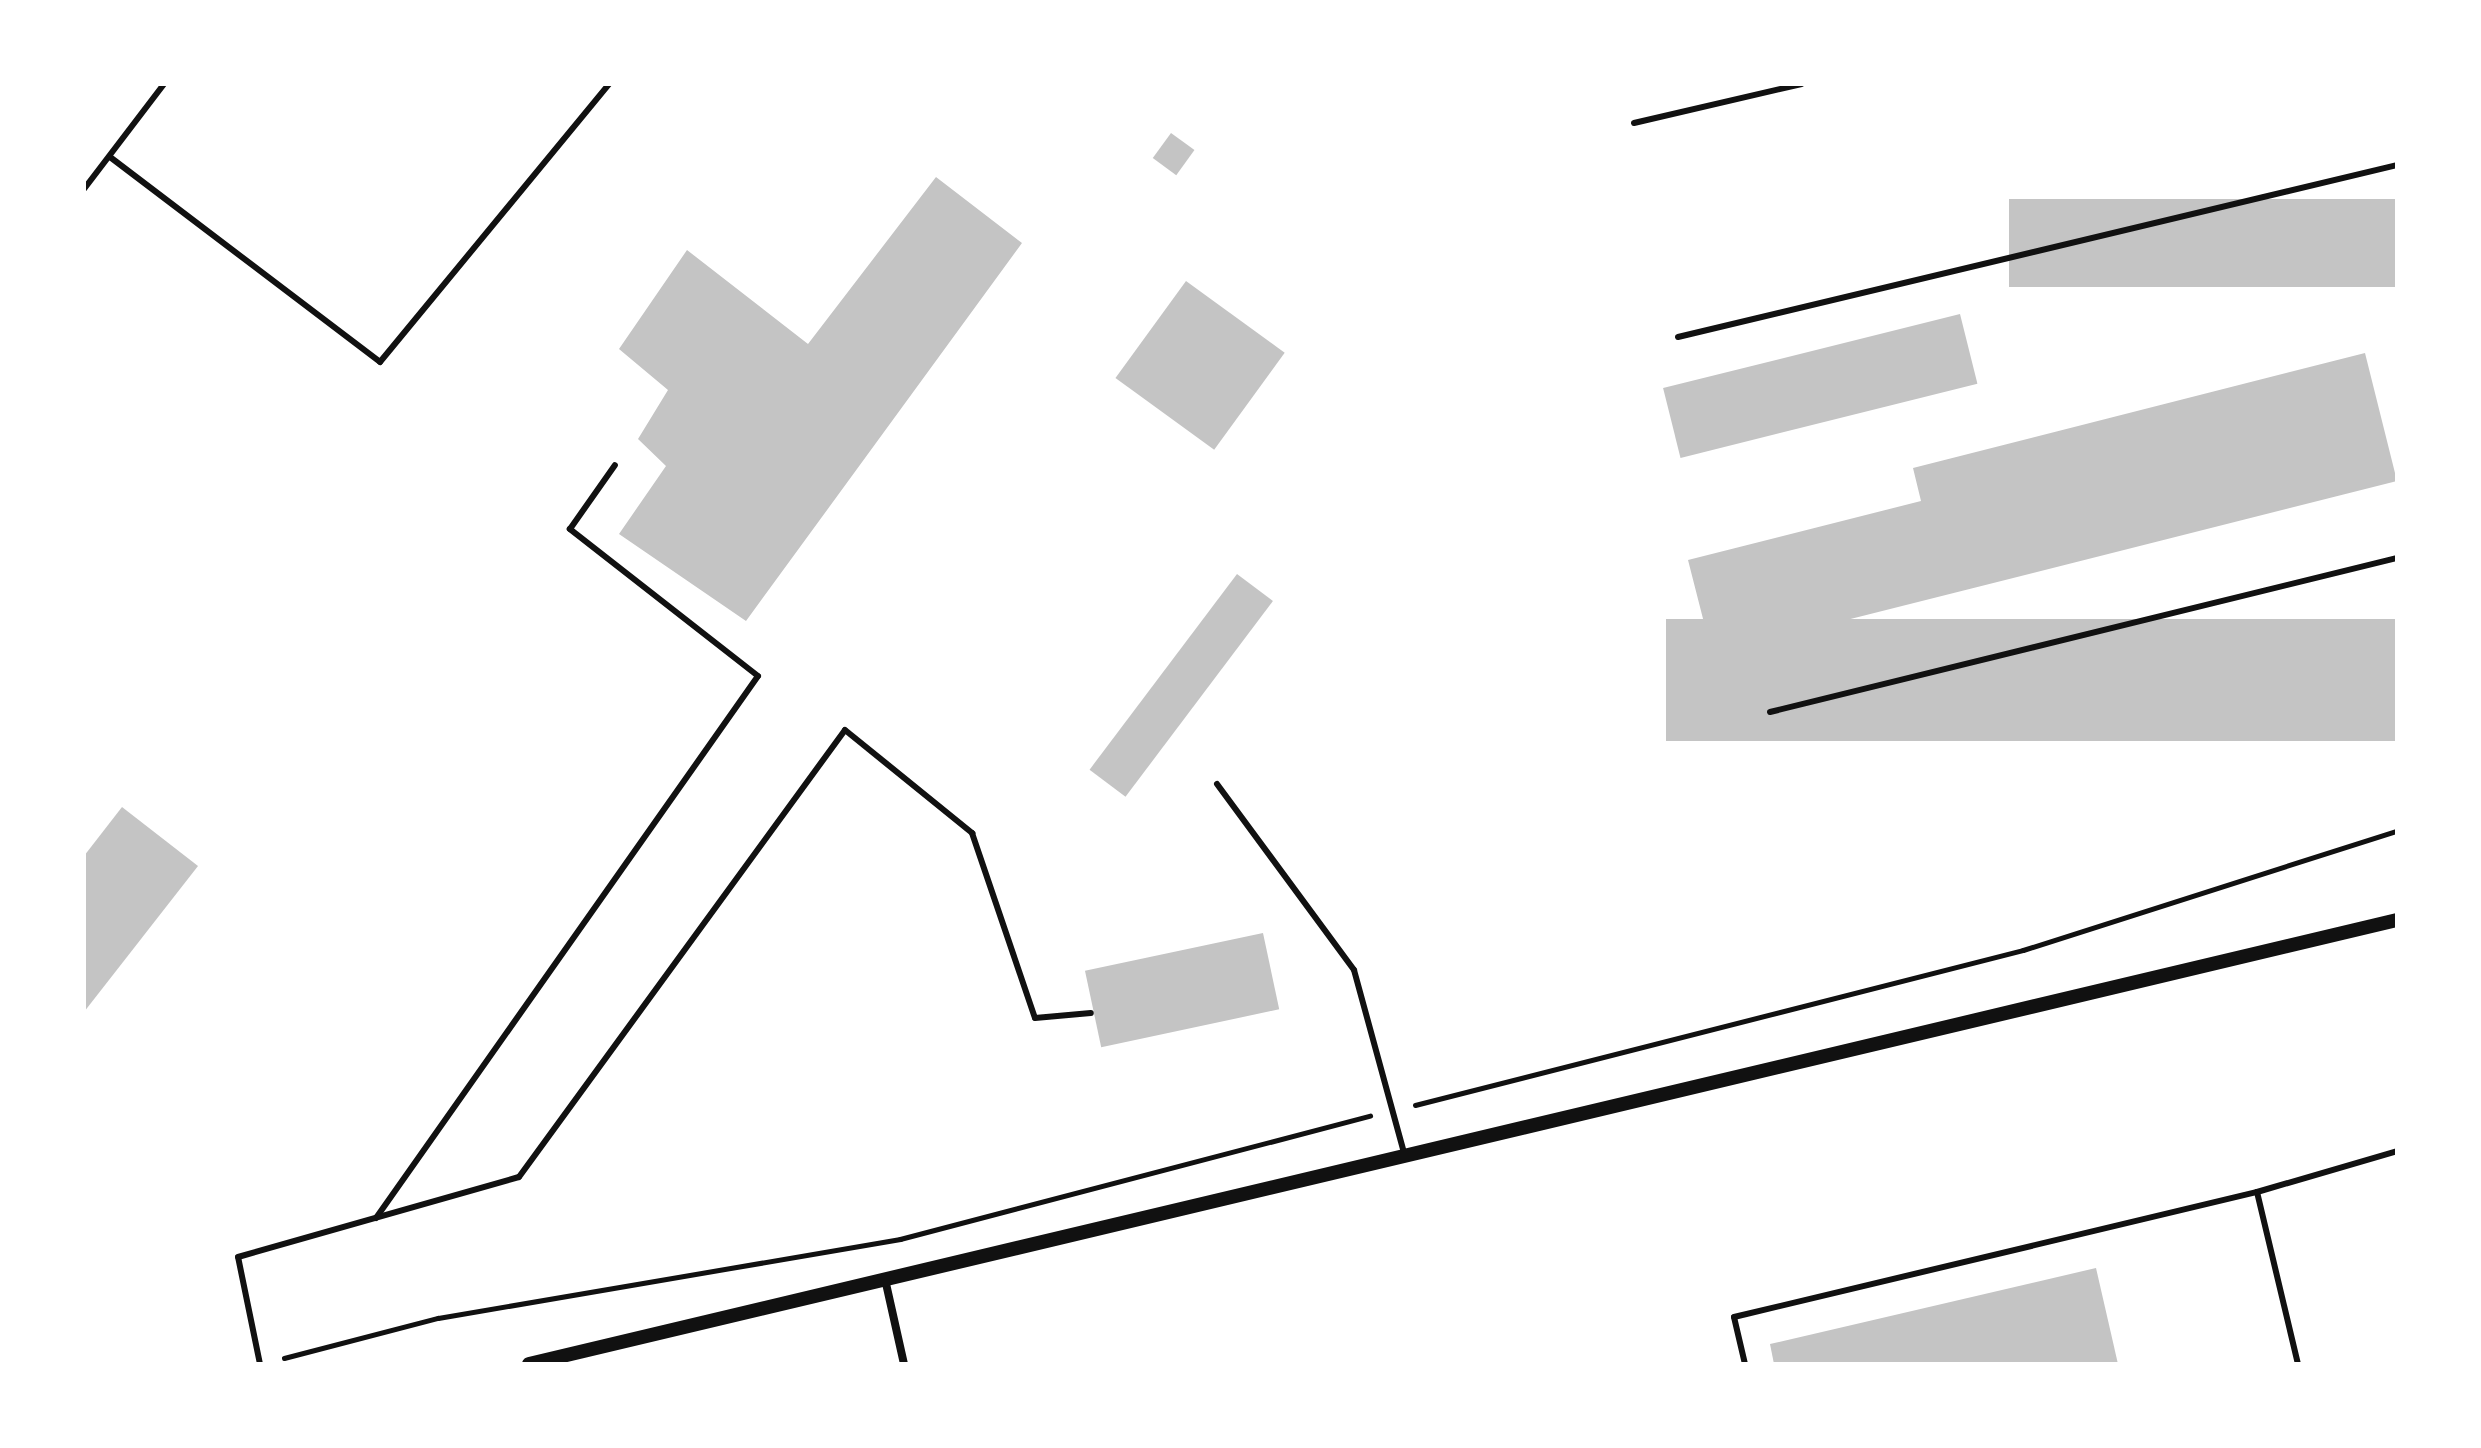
<!DOCTYPE html>
<html>
<head>
<meta charset="utf-8">
<style>
  body { margin:0 }
  #map { position:relative; width:2481px; height:1448px; overflow:hidden; background:#fff; font-family:"DM Sans",sans-serif }
  div>[style] { position:absolute }
  .building>* { inset:0; background:#c4c4c4; transform-origin:0 0 }
  .path>* { height:5px; margin:-2.5px; padding:0 2.5px; transform-origin:2.5px; border-radius:2.5px; background:#111 }
  .service>* { height:6px; margin:-3px; padding:0 3px; transform-origin:3px; border-radius:3px; background:#111 }
  .minor>* { height:8px; margin:-4px; padding:0 4px; transform-origin:4px; border-radius:4px; background:#111 }
  .tertiary>* { height:14px; margin:-7px; padding:0 7px; transform-origin:7px; border-radius:7px; background:#111 }
  span { translate:-50% -50%; white-space:nowrap; text-align:center; line-height:1.15; -webkit-text-stroke:8px #fff; paint-order:stroke }
  .frame { position:absolute; inset:0; border:86px solid #fff; pointer-events:none }
</style>
</head>
<body>
<div id="map">
  <div class="building">
    <div style="left:1171px;top:133px;width:29px;height:31px;rotate:36deg"></div>
    <div style="clip-path:polygon(936px 177px,1022px 243px,746px 621px,619px 534px,666px 466px,638px 439px,668px 390px,619px 349px,687px 250px,808px 344px)"></div>
    <div style="left:2397px;top:199px;width:88px;height:388px;rotate:90deg"></div>
    <div style="left:1186px;top:281px;width:122px;height:120px;rotate:36deg"></div>
    <div style="left:1960px;top:314px;width:72px;height:306px;rotate:76deg"></div>
    <div style="clip-path:polygon(2365px 353px,2397px 481px,1712px 654px,1688px 560px,1921px 501px,1913px 468px)"></div>
    <div style="left:1237px;top:574px;width:45px;height:245px;rotate:37deg"></div>
    <div style="left:2397px;top:619px;width:122px;height:731px;rotate:90deg"></div>
    <div style="clip-path:polygon(122px 807px,198px 866px,84px 1012px,84px 856px)"></div>
    <div style="left:1263px;top:933px;width:78px;height:182px;rotate:78deg"></div>
    <div style="clip-path:polygon(2096px 1268px,2118px 1364px,1774px 1364px,1770px 1344px)"></div>
  </div>
  <div class="path">
    <div style="left:1415px;top:1105px;width:627px;rotate:-14.3deg"></div>
    <div style="left:2023px;top:950px;width:392px;rotate:-17.7deg"></div>
    <div style="left:284px;top:1358px;width:159px;rotate:-14.6deg"></div>
    <div style="left:438px;top:1318px;width:469px;rotate:-9.7deg"></div>
    <div style="left:900px;top:1239px;width:486px;rotate:-14.7deg"></div>
  </div>
  <div class="service">
    <div style="left:1634px;top:123px;width:172px;rotate:-13.1deg"></div>
    <div style="left:110px;top:157px;width:339px;rotate:37.2deg"></div>
    <div style="left:380px;top:362px;width:360px;rotate:-50.5deg"></div>
    <div style="left:84px;top:189px;width:132px;rotate:-52.7deg"></div>
    <div style="left:1678px;top:337px;width:739px;rotate:-13.45deg"></div>
    <div style="left:1770px;top:712px;width:646px;rotate:-13.8deg"></div>
    <div style="left:1217px;top:784px;width:231px;rotate:53.6deg"></div>
    <div style="left:1354px;top:970px;width:193px;rotate:74.7deg"></div>
    <div style="left:2257px;top:1192px;width:177px;rotate:76.6deg"></div>
    <div style="left:376px;top:1218px;width:663px;rotate:-54.82deg"></div>
    <div style="left:758px;top:676px;width:239px;rotate:-142deg"></div>
    <div style="left:570px;top:529px;width:78px;rotate:-54.9deg"></div>
    <div style="left:260px;top:1364px;width:109px;rotate:-101.6deg"></div>
    <div style="left:238px;top:1257px;width:292px;rotate:-15.9deg"></div>
    <div style="left:519px;top:1177px;width:553px;rotate:-53.9deg"></div>
    <div style="left:845px;top:730px;width:164px;rotate:39deg"></div>
    <div style="left:972px;top:833px;width:195px;rotate:71.2deg"></div>
    <div style="left:1035px;top:1018px;width:56px;rotate:-5.1deg"></div>
    <div style="left:1745px;top:1364px;width:48px;rotate:-103.2deg"></div>
    <div style="left:1734px;top:1317px;width:538px;rotate:-13.44deg"></div>
    <div style="left:2257px;top:1192px;width:146px;rotate:-16.3deg"></div>
  </div>
  <div class="minor">
    <div style="left:885px;top:1279px;width:87px;rotate:77.4deg"></div>
  </div>
  <div class="tertiary">
    <div style="left:529px;top:1364px;width:1920px;rotate:-13.37deg"></div>
  </div>
  <div class="frame"></div>
</div>
</body>
</html>
